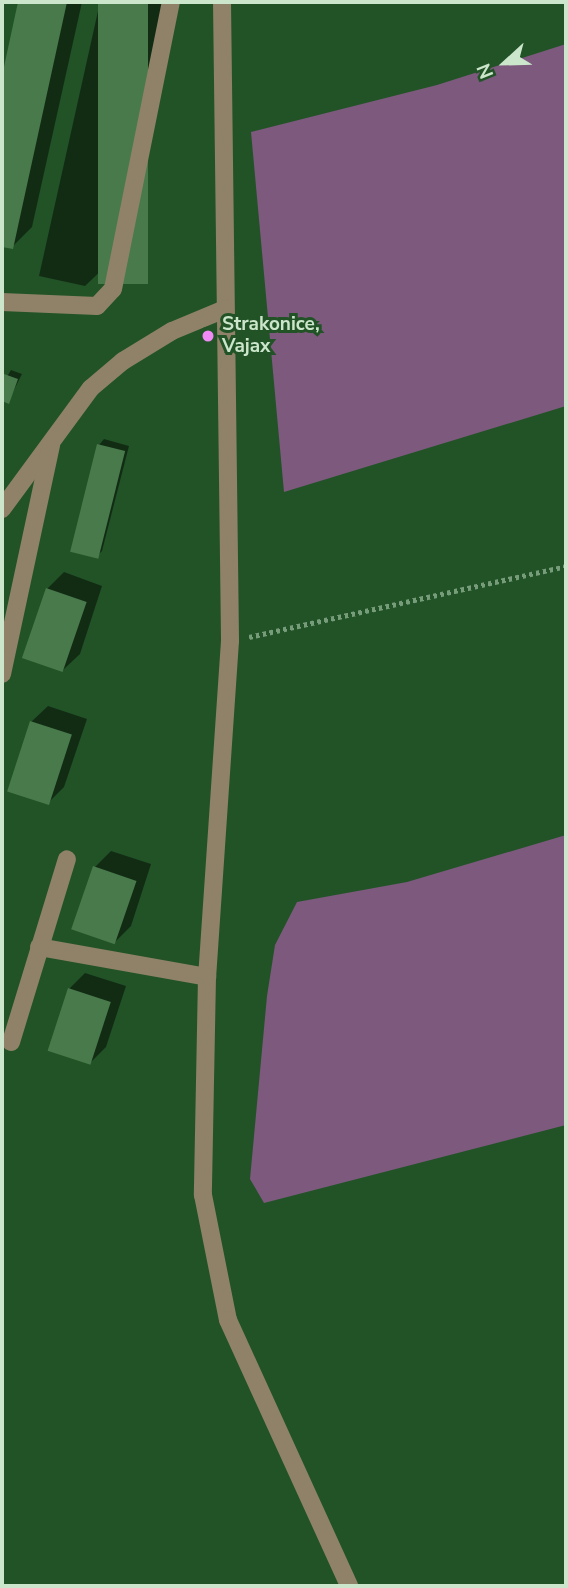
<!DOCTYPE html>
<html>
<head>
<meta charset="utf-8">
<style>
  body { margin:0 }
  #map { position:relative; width:568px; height:1588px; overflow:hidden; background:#225327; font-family:"Nunito Sans",sans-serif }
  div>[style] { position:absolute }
  .green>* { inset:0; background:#7c597d }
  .shadow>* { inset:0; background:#0007 }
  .building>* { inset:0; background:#487a4b; transform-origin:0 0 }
  .path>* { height:4.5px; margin-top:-2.25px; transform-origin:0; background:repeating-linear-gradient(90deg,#769c79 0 3.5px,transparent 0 7px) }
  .minor>* { height:18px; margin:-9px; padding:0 9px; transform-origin:9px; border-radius:9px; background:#8f8268 }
  .dots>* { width:19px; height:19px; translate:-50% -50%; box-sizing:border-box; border:4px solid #225327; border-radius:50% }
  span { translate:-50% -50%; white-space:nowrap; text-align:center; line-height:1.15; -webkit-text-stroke:6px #225327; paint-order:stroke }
  .poi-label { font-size:19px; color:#cce6cc; font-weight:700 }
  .left { translate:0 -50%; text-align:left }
  .frame { position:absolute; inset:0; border:4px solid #cce6cc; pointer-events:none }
  .north { position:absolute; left:470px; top:28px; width:70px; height:70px; -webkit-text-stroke:5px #225327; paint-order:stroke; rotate:248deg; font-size:19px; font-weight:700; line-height:28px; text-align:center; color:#cce6cc }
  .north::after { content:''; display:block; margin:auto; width:24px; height:32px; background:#cce6cc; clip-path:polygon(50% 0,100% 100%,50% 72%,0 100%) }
</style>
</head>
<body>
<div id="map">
  <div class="green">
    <div style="clip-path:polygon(566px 44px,566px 406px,284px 492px,251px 132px,437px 85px)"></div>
    <div style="clip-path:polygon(566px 835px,566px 1125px,264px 1203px,250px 1179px,267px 996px,275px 945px,297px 902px,407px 882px)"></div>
  </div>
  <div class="shadow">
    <div style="clip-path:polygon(20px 2px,82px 2px,32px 227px,12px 247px,2px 245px,2px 84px)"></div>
    <div style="clip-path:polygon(100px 2px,163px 2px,106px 266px,85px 286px,39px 276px)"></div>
    <div style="clip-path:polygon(11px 370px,22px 374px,8px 402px,2px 399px,2px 385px)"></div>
    <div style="clip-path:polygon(104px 439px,129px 446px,102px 551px,97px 556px,99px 445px)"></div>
    <div style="clip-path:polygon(64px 572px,102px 586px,80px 654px,63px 670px,47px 589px)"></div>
    <div style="clip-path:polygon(48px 706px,87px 719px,64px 787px,48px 803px,31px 722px)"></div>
    <div style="clip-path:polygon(111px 851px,151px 864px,131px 926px,115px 942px,95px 867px)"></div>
    <div style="clip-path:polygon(85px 973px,126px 986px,106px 1047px,90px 1063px,69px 989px)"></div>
  </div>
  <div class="building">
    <div style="clip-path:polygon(18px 2px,67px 2px,13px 249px,2px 247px,2px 76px)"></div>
    <div style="left:98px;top:2px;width:50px;height:282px"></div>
    <div style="clip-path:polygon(4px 374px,18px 379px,9px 404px,2px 401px)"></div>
    <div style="left:97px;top:444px;width:29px;height:111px;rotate:14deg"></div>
    <div style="left:46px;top:588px;width:43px;height:74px;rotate:19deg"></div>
    <div style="left:30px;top:721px;width:44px;height:74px;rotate:18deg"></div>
    <div style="left:93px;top:866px;width:46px;height:67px;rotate:19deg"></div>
    <div style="left:68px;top:988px;width:45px;height:66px;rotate:18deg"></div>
  </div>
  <div class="path">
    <div style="left:249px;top:637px;width:325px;rotate:-12.6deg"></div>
  </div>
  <div class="minor">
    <div style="left:222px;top:2px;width:639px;rotate:89.28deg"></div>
    <div style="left:230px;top:641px;width:337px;rotate:93.9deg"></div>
    <div style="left:207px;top:977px;width:218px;rotate:91.1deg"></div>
    <div style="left:203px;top:1195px;width:127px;rotate:78.7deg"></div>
    <div style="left:228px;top:1320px;width:292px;rotate:65.5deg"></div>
    <div style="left:2px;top:302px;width:95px;rotate:2.4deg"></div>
    <div style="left:97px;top:306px;width:23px;rotate:-47deg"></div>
    <div style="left:113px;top:289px;width:293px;rotate:-78.6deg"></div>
    <div style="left:2px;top:509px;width:150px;rotate:-53.7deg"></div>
    <div style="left:91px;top:388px;width:42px;rotate:-40.2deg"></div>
    <div style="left:123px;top:361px;width:57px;rotate:-31.5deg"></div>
    <div style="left:172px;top:331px;width:57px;rotate:-22.5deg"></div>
    <div style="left:2px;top:674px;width:234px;rotate:-77.9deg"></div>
    <div style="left:39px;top:947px;width:171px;rotate:10.1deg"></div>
    <div style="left:11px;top:1042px;width:191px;rotate:-73deg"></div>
  </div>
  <div class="dots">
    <div style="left:208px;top:336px;background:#f08bf5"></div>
  </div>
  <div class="poi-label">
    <span class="left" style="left:222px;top:336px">Strakonice,<br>Vajax</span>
  </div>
  <div class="frame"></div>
  <div class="north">N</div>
</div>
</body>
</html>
